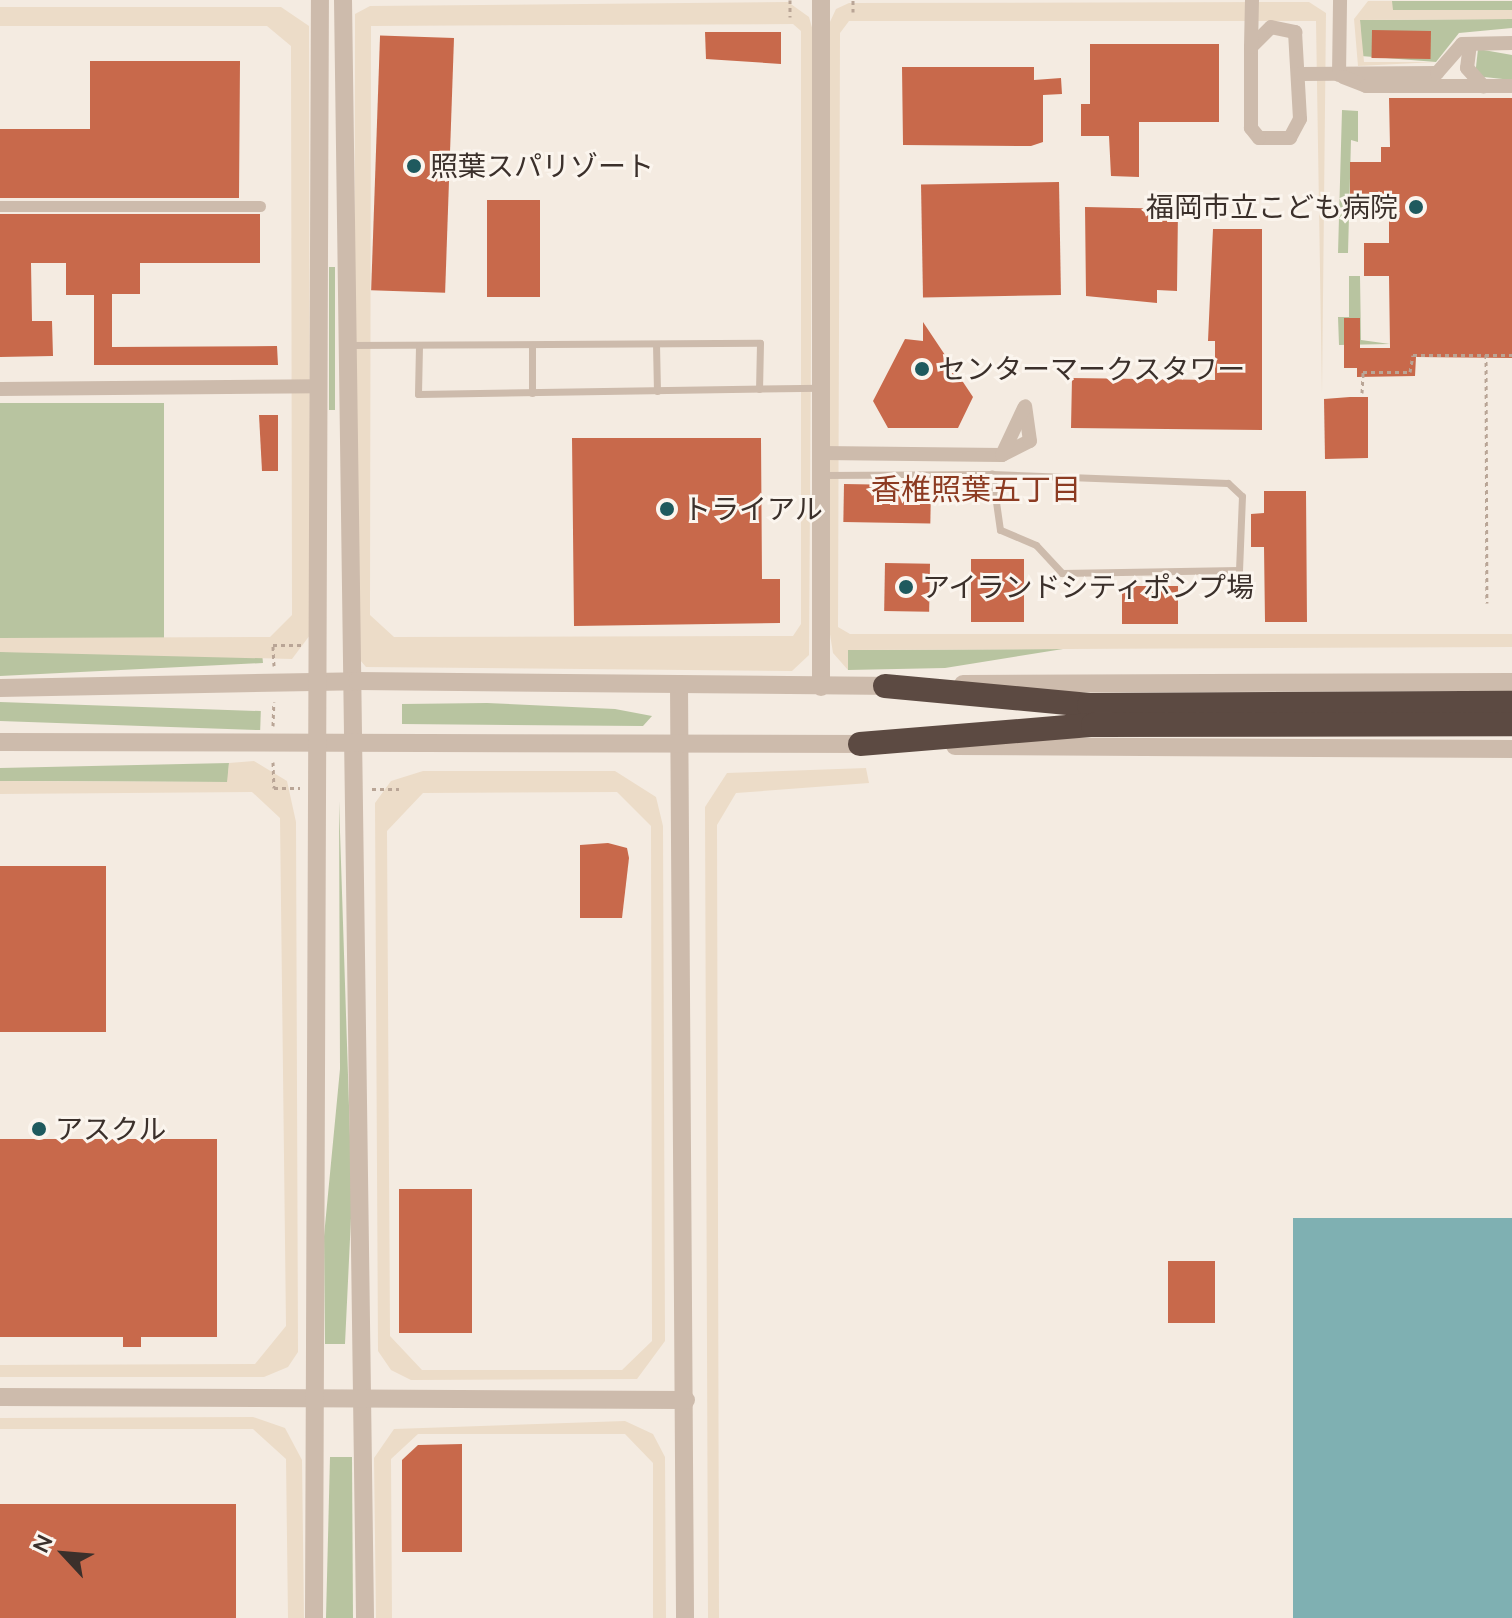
<!DOCTYPE html>
<html>
<head>
<meta charset="utf-8">
<style>
  body { margin:0 }
  #map { position:relative; width:1512px; height:1618px; overflow:hidden; background:#f4ebe1; font-family:Mulish,"Noto Sans JP",sans-serif }
  div>[style] { position:absolute }
  .green>* { inset:0; background:#b8c4a0; transform-origin:0 0 }
  .plaza>* { inset:0; background:#ecdcc8 }
  .water>* { inset:0; background:#7fb0b2; transform-origin:0 0 }
  .building>* { inset:0; background:#c8694b; transform-origin:0 0 }
  .path>* { height:3px; margin-top:-1.5px; transform-origin:0; background:repeating-linear-gradient(90deg,#b9a596 0 4px,transparent 0 8px) }
  .service>* { height:7px; margin:-3.5px; padding:0 3.5px; transform-origin:3.5px; border-radius:3.5px; background:#cdbbac }
  .pedestrian>* { height:11px; margin:-5.5px; padding:0 5.5px; transform-origin:5.5px; border-radius:5.5px; background:#cdbbac }
  .minor>* { height:14px; margin:-7px; padding:0 7px; transform-origin:7px; border-radius:7px; background:#cdbbac }
  .tertiary>* { height:18px; margin:-9px; padding:0 9px; transform-origin:9px; border-radius:9px; background:#cdbbac }
  .motorway>* { height:24px; margin:-12px; padding:0 12px; transform-origin:12px; border-radius:12px; background:#5c4a42 }
  .dots>* { width:22px; height:22px; translate:-50% -50%; box-sizing:border-box; border:4px solid #fbf5ee; border-radius:50% }
  span { translate:-50% -50%; white-space:nowrap; text-align:center; line-height:1.15; -webkit-text-stroke:6px #fbf5ee; paint-order:stroke }
  .poi-label { font-size:28px; color:#3b302b }
  .left { translate:0 -50%; text-align:left }
  .right { translate:-100% -50%; text-align:right }
  .neighbourhood-label { font-size:30px; color:#8c3b22 }
  .north { position:absolute; left:24px; top:1514px; width:80px; height:80px; -webkit-text-stroke:6px #fbf5ee; paint-order:stroke; rotate:296deg; font-size:22px; font-weight:700; line-height:32px; text-align:center; color:#3b302b }
  .north::after { content:''; display:block; margin:auto; width:28px; height:36px; background:#3b302b; clip-path:polygon(50% 0,100% 100%,50% 72%,0 100%) }
</style>
</head>
<body>
<div id="map">
  <div class="green">
    <div style="left:1392px;top:1px;width:120px;height:9px"></div>
    <div style="clip-path:polygon(1512px 19px,1512px 28px,1459px 33px,1436px 62px,1361px 56px,1360px 20px)"></div>
    <div style="clip-path:polygon(1478px 49px,1512px 55px,1512px 80px,1475px 76px)"></div>
    <div style="clip-path:polygon(1342px 110px,1358px 111px,1358px 142px,1351px 140px,1348px 253px,1338px 253px)"></div>
    <div style="left:329px;top:267px;width:6px;height:143px"></div>
    <div style="clip-path:polygon(1349px 276px,1360px 276px,1361px 340px,1390px 344px,1339px 345px,1338px 317px,1349px 317px)"></div>
    <div style="left:0;top:403px;width:164px;height:235px"></div>
    <div style="clip-path:polygon(1063px 649px,945px 668px,848px 670px,848px 650px)"></div>
    <div style="clip-path:polygon(0 652px,262px 653px,263px 663px,0 676px)"></div>
    <div style="left:0;top:702px;width:261px;height:19px;rotate:2deg"></div>
    <div style="clip-path:polygon(487px 703px,615px 709px,652px 716px,643px 726px,402px 724px,402px 704px)"></div>
    <div style="clip-path:polygon(229px 763px,228px 782px,0 781px,0 768px)"></div>
    <div style="clip-path:polygon(339px 801px,352px 1197px,345px 1344px,325px 1344px,324px 1236px,340px 1069px)"></div>
    <div style="clip-path:polygon(330px 1457px,352px 1457px,353px 1618px,326px 1618px)"></div>
  </div>
  <div class="plaza">
    <div style="clip-path:polygon(1368px 1px,1392px 1px,1393px 10px,1512px 10px,1512px 19px,1360px 20px,1364px 62px,1436px 62px,1358px 66px,1354px 19px)"></div>
    <div style="clip-path:polygon(evenodd,788px 2px,809px 17px,813px 31px,809px 655px,792px 671px,366px 667px,354px 653px,355px 14px,370px 6px,788px 2px,793px 24px,801px 31px,801px 624px,793px 636px,394px 637px,370px 615px,371px 26px,793px 24px)"></div>
    <div style="clip-path:polygon(1309px 2px,1326px 13px,1322px 395px,1316px 21px,849px 21px,840px 33px,838px 627px,850px 634px,1512px 634px,1512px 647px,848px 650px,848px 670px,833px 653px,829px 628px,829px 24px,836px 9px,849px 3px)"></div>
    <div style="clip-path:polygon(0 7px,281px 7px,309px 26px,310px 635px,292px 659px,0 652px,0 638px,270px 637px,292px 615px,291px 46px,267px 26px,0 26px)"></div>
    <div style="clip-path:polygon(254px 761px,287px 781px,296px 822px,298px 1352px,288px 1367px,264px 1377px,0 1377px,0 1365px,255px 1364px,286px 1326px,280px 818px,252px 792px,0 794px,0 781px,227px 782px,229px 763px)"></div>
    <div style="clip-path:polygon(866px 768px,869px 783px,736px 793px,717px 825px,719px 1618px,708px 1618px,705px 807px,727px 773px)"></div>
    <div style="clip-path:polygon(evenodd,423px 771px,615px 771px,656px 797px,663px 826px,665px 1341px,637px 1379px,411px 1380px,391px 1370px,378px 1351px,375px 803px,391px 781px,423px 771px,617px 792px,651px 826px,652px 1341px,622px 1370px,422px 1370px,390px 1336px,387px 831px,423px 793px,617px 792px)"></div>
    <div style="clip-path:polygon(253px 1417px,285px 1428px,302px 1460px,304px 1618px,288px 1618px,286px 1459px,253px 1429px,0 1429px,0 1418px)"></div>
    <div style="clip-path:polygon(625px 1421px,653px 1434px,665px 1457px,666px 1618px,653px 1618px,653px 1463px,625px 1434px,418px 1434px,391px 1459px,392px 1618px,376px 1618px,374px 1458px,394px 1429px)"></div>
  </div>
  <div class="water">
    <div style="left:1293px;top:1218px;width:219px;height:400px"></div>
  </div>
  <div class="building">
    <div style="left:1372px;top:30px;width:59px;height:28px;rotate:1deg"></div>
    <div style="clip-path:polygon(705px 32px,781px 32px,781px 64px,706px 59px)"></div>
    <div style="left:454px;top:38px;width:255px;height:74px;rotate:92deg"></div>
    <div style="clip-path:polygon(1090px 44px,1219px 44px,1219px 122px,1139px 122px,1139px 177px,1111px 176px,1109px 136px,1081px 136px,1081px 104px,1090px 104px)"></div>
    <div style="clip-path:polygon(90px 61px,240px 61px,239px 198px,0 198px,0 129px,90px 129px)"></div>
    <div style="clip-path:polygon(902px 67px,1034px 67px,1034px 80px,1061px 78px,1062px 94px,1043px 95px,1043px 142px,1031px 146px,903px 145px)"></div>
    <div style="clip-path:polygon(1389px 98px,1512px 98px,1512px 358px,1416px 357px,1415px 376px,1357px 377px,1357px 368px,1344px 368px,1344px 318px,1360px 318px,1360px 348px,1390px 348px,1389px 276px,1364px 276px,1364px 243px,1389px 243px,1389px 210px,1350px 210px,1350px 162px,1381px 162px,1381px 147px,1390px 147px)"></div>
    <div style="left:1059px;top:182px;width:113px;height:138px;rotate:89deg"></div>
    <div style="left:487px;top:200px;width:53px;height:97px"></div>
    <div style="clip-path:polygon(1085px 207px,1178px 209px,1177px 291px,1157px 290px,1157px 303px,1086px 296px)"></div>
    <div style="clip-path:polygon(0 214px,260px 214px,260px 263px,140px 263px,140px 294px,112px 294px,112px 347px,277px 346px,278px 365px,94px 365px,94px 295px,66px 295px,66px 263px,31px 263px,32px 321px,52px 321px,53px 356px,0 357px)"></div>
    <div style="clip-path:polygon(1213px 229px,1262px 229px,1262px 430px,1071px 428px,1072px 378px,1215px 380px,1215px 341px,1208px 341px)"></div>
    <div style="clip-path:polygon(923px 322px,973px 397px,958px 428px,888px 428px,873px 401px,905px 339px,923px 341px)"></div>
    <div style="clip-path:polygon(1350px 397px,1368px 397px,1368px 458px,1325px 459px,1324px 399px)"></div>
    <div style="clip-path:polygon(259px 415px,278px 415px,278px 471px,262px 471px)"></div>
    <div style="clip-path:polygon(572px 438px,761px 438px,762px 579px,780px 579px,780px 623px,574px 626px)"></div>
    <div style="left:844px;top:484px;width:87px;height:38px;rotate:1deg"></div>
    <div style="clip-path:polygon(1264px 491px,1306px 491px,1307px 622px,1265px 622px,1264px 547px,1251px 547px,1251px 514px,1264px 513px)"></div>
    <div style="left:971px;top:559px;width:53px;height:63px"></div>
    <div style="left:885px;top:563px;width:45px;height:48px;rotate:1deg"></div>
    <div style="left:1122px;top:586px;width:56px;height:38px"></div>
    <div style="clip-path:polygon(608px 843px,627px 848px,629px 858px,622px 918px,580px 918px,580px 845px)"></div>
    <div style="left:0;top:866px;width:106px;height:166px"></div>
    <div style="clip-path:polygon(0 1139px,217px 1139px,217px 1337px,141px 1337px,141px 1347px,123px 1347px,123px 1337px,0 1337px)"></div>
    <div style="left:399px;top:1189px;width:73px;height:144px"></div>
    <div style="left:1168px;top:1261px;width:47px;height:62px"></div>
    <div style="clip-path:polygon(462px 1444px,462px 1552px,402px 1552px,402px 1460px,418px 1445px)"></div>
    <div style="left:236px;top:1504px;width:114px;height:236px;rotate:90deg"></div>
  </div>
  <div class="path">
    <div style="left:790px;top:0;width:17px;rotate:90deg"></div>
    <div style="left:853px;top:12px;width:12px;rotate:-90deg"></div>
    <div style="left:1486px;top:354px;width:249px;rotate:89.8deg"></div>
    <div style="left:1362px;top:393px;width:21px;rotate:-87deg"></div>
    <div style="left:1363px;top:372px;width:47px"></div>
    <div style="left:1410px;top:372px;width:17px;rotate:-80deg"></div>
    <div style="left:1413px;top:355px;width:99px"></div>
    <div style="left:274px;top:666px;width:21px;rotate:-93deg"></div>
    <div style="left:273px;top:645px;width:28px"></div>
    <div style="left:273px;top:726px;width:24px;rotate:-88deg"></div>
    <div style="left:273px;top:762px;width:26px;rotate:88deg"></div>
    <div style="left:274px;top:788px;width:26px"></div>
    <div style="left:372px;top:789px;width:27px"></div>
  </div>
  <div class="service">
    <div style="left:656px;top:344px;width:47px;rotate:88.8deg"></div>
    <div style="left:348px;top:345px;width:412px;rotate:-0.3deg"></div>
    <div style="left:760px;top:343px;width:46px;rotate:91.2deg"></div>
    <div style="left:419px;top:346px;width:48px;rotate:91.2deg"></div>
    <div style="left:418px;top:394px;width:403px;rotate:-0.9deg"></div>
    <div style="left:532px;top:393px;width:48px;rotate:-90deg"></div>
    <div style="left:824px;top:475px;width:168px;rotate:-0.3deg"></div>
    <div style="left:992px;top:474px;width:236px;rotate:2.2deg"></div>
    <div style="left:1228px;top:483px;width:19px;rotate:43deg"></div>
    <div style="left:1242px;top:496px;width:74px;rotate:92.3deg"></div>
    <div style="left:1239px;top:570px;width:177px;rotate:179deg"></div>
    <div style="left:1062px;top:573px;width:38px;rotate:-133deg"></div>
    <div style="left:1036px;top:545px;width:39px;rotate:-157deg"></div>
    <div style="left:1000px;top:530px;width:57px;rotate:-98.1deg"></div>
  </div>
  <div class="pedestrian">
    <div style="left:0;top:206px;width:260px"></div>
  </div>
  <div class="minor">
    <div style="left:1470px;top:44px;width:24px;rotate:97deg"></div>
    <div style="left:1467px;top:68px;width:25px;rotate:48deg"></div>
    <div style="left:1251px;top:47px;width:28px;rotate:-45deg"></div>
    <div style="left:1271px;top:27px;width:25px;rotate:12deg"></div>
    <div style="left:1295px;top:32px;width:87px;rotate:86.7deg"></div>
    <div style="left:1300px;top:119px;width:21px;rotate:118deg"></div>
    <div style="left:1290px;top:138px;width:31px;rotate:180deg"></div>
    <div style="left:1259px;top:138px;width:13px;rotate:-129deg"></div>
    <div style="left:1251px;top:128px;width:81px;rotate:-90deg"></div>
    <div style="left:1251px;top:47px;width:47px;rotate:-88.8deg"></div>
    <div style="left:1301px;top:74px;width:136px;rotate:-0.4deg"></div>
    <div style="left:1437px;top:73px;width:38px;rotate:-49deg"></div>
    <div style="left:1462px;top:44px;width:50px;rotate:-1.1deg"></div>
    <div style="left:1339px;top:75px;width:75px;rotate:-89.2deg"></div>
    <div style="left:1343px;top:77px;width:25px;rotate:21deg"></div>
    <div style="left:1366px;top:86px;width:146px"></div>
    <div style="left:0;top:389px;width:320px;rotate:-0.5deg"></div>
    <div style="left:822px;top:453px;width:180px;rotate:0.6deg"></div>
    <div style="left:1002px;top:455px;width:31px;rotate:-27deg"></div>
    <div style="left:1030px;top:441px;width:35px;rotate:-98deg"></div>
    <div style="left:1002px;top:455px;width:52px;rotate:-64.9deg"></div>
  </div>
  <div class="tertiary">
    <div style="left:343px;top:0;width:1618px;rotate:89.22deg"></div>
    <div style="left:963px;top:684px;width:549px;rotate:-0.21deg"></div>
    <div style="left:679px;top:685px;width:933px;rotate:89.63deg"></div>
    <div style="left:821px;top:687px;width:687px;rotate:-90deg"></div>
    <div style="left:0;top:688px;width:357px;rotate:-1.1deg"></div>
    <div style="left:357px;top:681px;width:540px;rotate:0.53deg"></div>
    <div style="left:0;top:742px;width:873px;rotate:0.13deg"></div>
    <div style="left:955px;top:746px;width:557px;rotate:0.31deg"></div>
    <div style="left:0;top:1397px;width:686px;rotate:0.25deg"></div>
    <div style="left:314px;top:1618px;width:1618px;rotate:-89.79deg"></div>
  </div>
  <div class="motorway">
    <div style="left:885px;top:686px;width:205px;rotate:5.3deg"></div>
    <div style="left:1089px;top:705px;width:423px;rotate:-0.3deg"></div>
    <div style="left:860px;top:744px;width:234px;rotate:-4.7deg"></div>
    <div style="left:1093px;top:725px;width:419px;rotate:-0.1deg"></div>
  </div>
  <div class="dots">
    <div style="left:414px;top:166px;background:#1f5a5e"></div>
    <div style="left:1416px;top:207px;background:#1f5a5e"></div>
    <div style="left:922px;top:369px;background:#1f5a5e"></div>
    <div style="left:667px;top:509px;background:#1f5a5e"></div>
    <div style="left:906px;top:587px;background:#1f5a5e"></div>
    <div style="left:39px;top:1129px;background:#1f5a5e"></div>
  </div>
  <div class="poi-label">
    <span class="left" style="left:430px;top:166px">照葉スパリゾート</span>
    <span class="right" style="left:1398px;top:207px">福岡市立こども病院</span>
    <span class="left" style="left:938px;top:369px">センターマークスタワー</span>
    <span class="left" style="left:683px;top:509px">トライアル</span>
    <span class="left" style="left:922px;top:587px">アイランドシティポンプ場</span>
    <span class="left" style="left:55px;top:1129px">アスクル</span>
  </div>
  <div class="neighbourhood-label">
    <span style="left:976px;top:489px">香椎照葉五丁目</span>
  </div>
  <div class="north">N</div>
</div>
</body>
</html>
